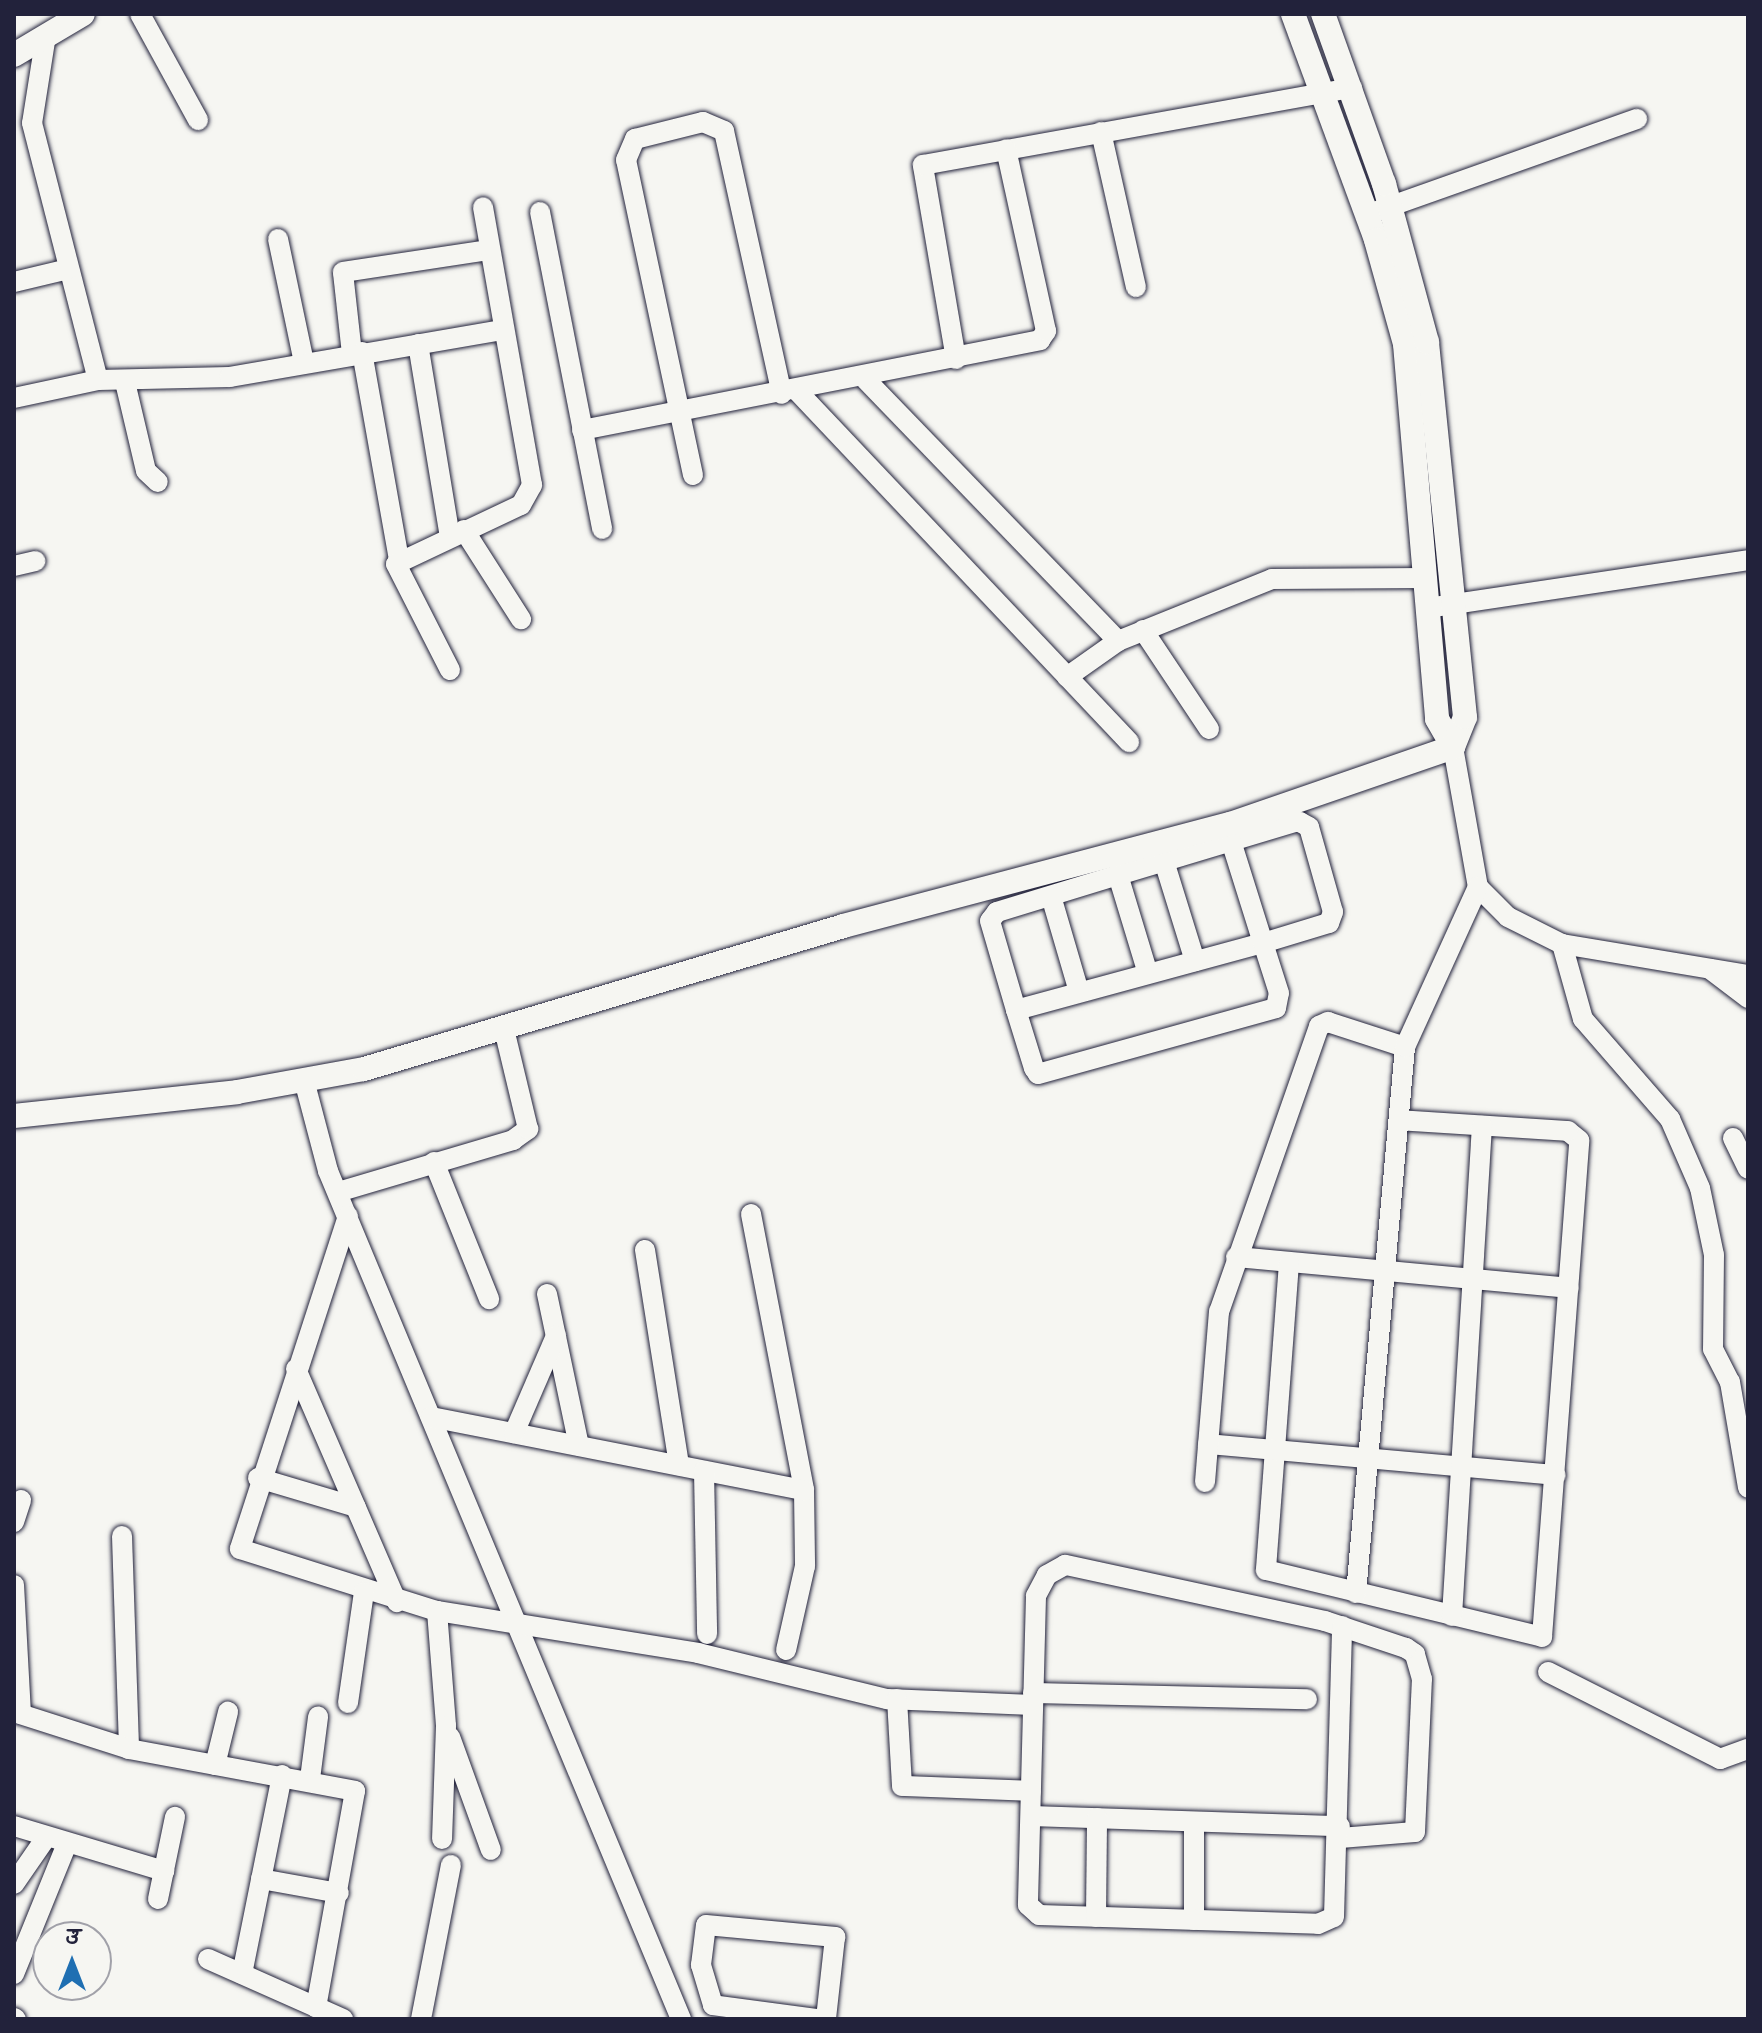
<!DOCTYPE html>
<html>
<head>
<meta charset="utf-8">
<style>
  body { margin:0 }
  #map { position:relative; width:1762px; height:2033px; overflow:hidden; background:#f6f6f2; font-family:Kalam,"Playpen Sans Deva",sans-serif }
  div>[style] { position:absolute }
  .roads { filter:drop-shadow(0 0 2px #22223b) drop-shadow(0 0 2px #22223b) }
  .minor>* { height:20px; margin:-10px; padding:0 10px; transform-origin:10px; border-radius:10px; background:#f6f6f2 }
  .tertiary>* { height:24px; margin:-12px; padding:0 12px; transform-origin:12px; border-radius:12px; background:#f6f6f2 }
  span { translate:-50% -50%; white-space:nowrap; text-align:center; line-height:1.15; -webkit-text-stroke:6px #f6f6f2; paint-order:stroke }
  .frame { position:absolute; inset:0; border:16px solid #22223b; pointer-events:none }
  .north { position:absolute; left:32px; top:1921px; width:80px; height:80px; box-sizing:border-box; background:#f6f6f2; border:2px solid #a1a1a9; border-radius:50%; rotate:0deg; font-size:22px; font-weight:700; line-height:32px; text-align:center; color:#22223b }
  .north::after { content:''; display:block; margin:auto; width:28px; height:36px; background:#1f6fb2; clip-path:polygon(50% 0,100% 100%,50% 72%,0 100%) }
</style>
</head>
<body>
<div id="map">
  <div class="roads">
    <div class="minor">
      <div style="left:140px;top:14px;width:121px;rotate:61.3deg"></div>
      <div style="left:46px;top:35px;width:89px;rotate:99deg"></div>
      <div style="left:32px;top:123px;width:265px;rotate:75.6deg"></div>
      <div style="left:1101px;top:132px;width:159px;rotate:77.3deg"></div>
      <div style="left:1377px;top:211px;width:276px;rotate:-19.5deg"></div>
      <div style="left:540px;top:212px;width:323px;rotate:78.9deg"></div>
      <div style="left:278px;top:239px;width:126px;rotate:78.1deg"></div>
      <div style="left:14px;top:282px;width:56px;rotate:-13.5deg"></div>
      <div style="left:418px;top:344px;width:196px;rotate:80.6deg"></div>
      <div style="left:362px;top:352px;width:210px;rotate:79.9deg"></div>
      <div style="left:352px;top:354px;width:82px;rotate:-96.3deg"></div>
      <div style="left:343px;top:272px;width:148px;rotate:-8.6deg"></div>
      <div style="left:956px;top:359px;width:197px;rotate:-99.7deg"></div>
      <div style="left:923px;top:165px;width:436px;rotate:-10.2deg"></div>
      <div style="left:866px;top:380px;width:363px;rotate:46deg"></div>
      <div style="left:1118px;top:641px;width:166px;rotate:-21.9deg"></div>
      <div style="left:1272px;top:579px;width:152px;rotate:-0.4deg"></div>
      <div style="left:125px;top:382px;width:91px;rotate:76.7deg"></div>
      <div style="left:146px;top:471px;width:16px;rotate:43deg"></div>
      <div style="left:798px;top:392px;width:482px;rotate:46.6deg"></div>
      <div style="left:14px;top:398px;width:86px;rotate:-12.1deg"></div>
      <div style="left:98px;top:380px;width:132px;rotate:-1.3deg"></div>
      <div style="left:230px;top:377px;width:277px;rotate:-9.8deg"></div>
      <div style="left:582px;top:430px;width:467px;rotate:-11.1deg"></div>
      <div style="left:1040px;top:340px;width:11px;rotate:-56deg"></div>
      <div style="left:1046px;top:331px;width:186px;rotate:-102.4deg"></div>
      <div style="left:693px;top:475px;width:322px;rotate:-102deg"></div>
      <div style="left:626px;top:160px;width:23px;rotate:-67deg"></div>
      <div style="left:635px;top:139px;width:70px;rotate:-14deg"></div>
      <div style="left:703px;top:122px;width:23px;rotate:23deg"></div>
      <div style="left:724px;top:131px;width:269px;rotate:77.6deg"></div>
      <div style="left:464px;top:530px;width:106px;rotate:57.4deg"></div>
      <div style="left:14px;top:566px;width:22px;rotate:-13deg"></div>
      <div style="left:1428px;top:608px;width:324px;rotate:-8.5deg"></div>
      <div style="left:1143px;top:630px;width:119px;rotate:56.3deg"></div>
      <div style="left:450px;top:670px;width:119px;rotate:-117deg"></div>
      <div style="left:396px;top:564px;width:138px;rotate:-25.3deg"></div>
      <div style="left:521px;top:505px;width:23px;rotate:-61deg"></div>
      <div style="left:532px;top:485px;width:282px;rotate:-100deg"></div>
      <div style="left:1067px;top:677px;width:62px;rotate:-35.2deg"></div>
      <div style="left:1453px;top:747px;width:142px;rotate:79.9deg"></div>
      <div style="left:1478px;top:887px;width:42px;rotate:45deg"></div>
      <div style="left:1508px;top:917px;width:60px;rotate:26.6deg"></div>
      <div style="left:1562px;top:944px;width:189px;rotate:9.5deg"></div>
      <div style="left:1164px;top:861px;width:105px;rotate:72.8deg"></div>
      <div style="left:1118px;top:875px;width:103px;rotate:73.1deg"></div>
      <div style="left:1051px;top:896px;width:100px;rotate:73.7deg"></div>
      <div style="left:1562px;top:944px;width:78px;rotate:74.4deg"></div>
      <div style="left:1583px;top:1019px;width:133px;rotate:49deg"></div>
      <div style="left:1670px;top:1119px;width:75px;rotate:66.5deg"></div>
      <div style="left:1700px;top:1188px;width:68px;rotate:78.2deg"></div>
      <div style="left:1714px;top:1255px;width:94px;rotate:90.6deg"></div>
      <div style="left:1713px;top:1349px;width:37px;rotate:63deg"></div>
      <div style="left:1730px;top:1382px;width:107px;rotate:80.3deg"></div>
      <div style="left:1710px;top:969px;width:48px;rotate:37.3deg"></div>
      <div style="left:1016px;top:1010px;width:256px;rotate:-15.2deg"></div>
      <div style="left:1263px;top:943px;width:69px;rotate:-16.9deg"></div>
      <div style="left:1329px;top:923px;width:12px;rotate:-70deg"></div>
      <div style="left:1333px;top:912px;width:88px;rotate:-105.8deg"></div>
      <div style="left:1309px;top:827px;width:10px;rotate:-151deg"></div>
      <div style="left:1300px;top:822px;width:5px;rotate:180deg"></div>
      <div style="left:1295px;top:822px;width:185px;rotate:163.3deg"></div>
      <div style="left:1118px;top:875px;width:127px;rotate:163deg"></div>
      <div style="left:997px;top:912px;width:11px;rotate:128deg"></div>
      <div style="left:990px;top:921px;width:93px;rotate:73.7deg"></div>
      <div style="left:1016px;top:1010px;width:61px;rotate:72.8deg"></div>
      <div style="left:1034px;top:1068px;width:7px;rotate:56deg"></div>
      <div style="left:1038px;top:1074px;width:247px;rotate:-15.5deg"></div>
      <div style="left:1276px;top:1008px;width:15px;rotate:-79deg"></div>
      <div style="left:1279px;top:993px;width:52px;rotate:-107.7deg"></div>
      <div style="left:1263px;top:943px;width:107px;rotate:-107.4deg"></div>
      <div style="left:304px;top:1080px;width:94px;rotate:75.2deg"></div>
      <div style="left:328px;top:1171px;width:919px;rotate:67.4deg"></div>
      <div style="left:1733px;top:1138px;width:34px;rotate:64deg"></div>
      <div style="left:434px;top:1162px;width:148px;rotate:68.1deg"></div>
      <div style="left:338px;top:1192px;width:183px;rotate:-16.5deg"></div>
      <div style="left:513px;top:1140px;width:19px;rotate:-36deg"></div>
      <div style="left:528px;top:1129px;width:103px;rotate:-103.5deg"></div>
      <div style="left:751px;top:1214px;width:281px;rotate:79.1deg"></div>
      <div style="left:804px;top:1490px;width:76px;rotate:89.2deg"></div>
      <div style="left:805px;top:1566px;width:86px;rotate:102.7deg"></div>
      <div style="left:348px;top:1216px;width:350px;rotate:108deg"></div>
      <div style="left:240px;top:1549px;width:207px;rotate:17.5deg"></div>
      <div style="left:437px;top:1611px;width:264px;rotate:9.1deg"></div>
      <div style="left:698px;top:1653px;width:195px;rotate:13.7deg"></div>
      <div style="left:887px;top:1699px;width:146px;rotate:2.4deg"></div>
      <div style="left:645px;top:1250px;width:218px;rotate:81deg"></div>
      <div style="left:1236px;top:1257px;width:334px;rotate:5.3deg"></div>
      <div style="left:1289px;top:1263px;width:308px;rotate:94.3deg"></div>
      <div style="left:1266px;top:1570px;width:284px;rotate:13.6deg"></div>
      <div style="left:1542px;top:1637px;width:498px;rotate:-85.7deg"></div>
      <div style="left:1579px;top:1140px;width:14px;rotate:-141deg"></div>
      <div style="left:1568px;top:1131px;width:169px;rotate:-176.3deg"></div>
      <div style="left:547px;top:1294px;width:155px;rotate:78.1deg"></div>
      <div style="left:296px;top:1369px;width:254px;rotate:66.6deg"></div>
      <div style="left:431px;top:1417px;width:380px;rotate:11.1deg"></div>
      <div style="left:514px;top:1433px;width:106px;rotate:-66.6deg"></div>
      <div style="left:1208px;top:1444px;width:349px;rotate:5.1deg"></div>
      <div style="left:704px;top:1471px;width:163px;rotate:88.9deg"></div>
      <div style="left:258px;top:1478px;width:102px;rotate:16.5deg"></div>
      <div style="left:1205px;top:1482px;width:171px;rotate:-85.3deg"></div>
      <div style="left:1219px;top:1312px;width:303px;rotate:-70.7deg"></div>
      <div style="left:1319px;top:1026px;width:10px;rotate:-24deg"></div>
      <div style="left:1328px;top:1022px;width:81px;rotate:18deg"></div>
      <div style="left:14px;top:1522px;width:23px;rotate:-72deg"></div>
      <div style="left:122px;top:1536px;width:213px;rotate:88.1deg"></div>
      <div style="left:14px;top:1585px;width:129px;rotate:86.9deg"></div>
      <div style="left:1356px;top:1593px;width:548px;rotate:-84.87deg"></div>
      <div style="left:1405px;top:1047px;width:176px;rotate:-65.5deg"></div>
      <div style="left:437px;top:1611px;width:115px;rotate:85.5deg"></div>
      <div style="left:446px;top:1726px;width:113px;rotate:92deg"></div>
      <div style="left:1452px;top:1616px;width:491px;rotate:-86.5deg"></div>
      <div style="left:1548px;top:1672px;width:193px;rotate:26.8deg"></div>
      <div style="left:1720px;top:1759px;width:30px;rotate:-20deg"></div>
      <div style="left:1033px;top:1693px;width:274px;rotate:1.3deg"></div>
      <div style="left:897px;top:1699px;width:87px;rotate:86.7deg"></div>
      <div style="left:902px;top:1786px;width:129px;rotate:2.2deg"></div>
      <div style="left:348px;top:1703px;width:112px;rotate:-81.8deg"></div>
      <div style="left:14px;top:1712px;width:121px;rotate:17.8deg"></div>
      <div style="left:129px;top:1749px;width:230px;rotate:10.5deg"></div>
      <div style="left:355px;top:1791px;width:220px;rotate:100.2deg"></div>
      <div style="left:450px;top:1737px;width:120px;rotate:70.1deg"></div>
      <div style="left:215px;top:1765px;width:55px;rotate:-76.2deg"></div>
      <div style="left:310px;top:1779px;width:63px;rotate:-82.6deg"></div>
      <div style="left:1031px;top:1816px;width:309px;rotate:1.9deg"></div>
      <div style="left:1194px;top:1822px;width:98px;rotate:90deg"></div>
      <div style="left:14px;top:1826px;width:157px;rotate:16.7deg"></div>
      <div style="left:1340px;top:1838px;width:75px;rotate:-4.6deg"></div>
      <div style="left:1415px;top:1832px;width:153px;rotate:-87.4deg"></div>
      <div style="left:1422px;top:1679px;width:26px;rotate:-106deg"></div>
      <div style="left:1415px;top:1654px;width:11px;rotate:-146deg"></div>
      <div style="left:1406px;top:1648px;width:85px;rotate:-161.6deg"></div>
      <div style="left:1325px;top:1621px;width:266px;rotate:-167.8deg"></div>
      <div style="left:1065px;top:1565px;width:21px;rotate:151deg"></div>
      <div style="left:1047px;top:1575px;width:24px;rotate:118deg"></div>
      <div style="left:1036px;top:1596px;width:309px;rotate:91.5deg"></div>
      <div style="left:1028px;top:1905px;width:15px;rotate:42deg"></div>
      <div style="left:1039px;top:1915px;width:279px;rotate:1.8deg"></div>
      <div style="left:1318px;top:1924px;width:17px;rotate:-24deg"></div>
      <div style="left:1334px;top:1917px;width:291px;rotate:-88.4deg"></div>
      <div style="left:261px;top:1879px;width:79px;rotate:10.2deg"></div>
      <div style="left:14px;top:1884px;width:55px;rotate:-55.4deg"></div>
      <div style="left:158px;top:1899px;width:84px;rotate:-78.3deg"></div>
      <div style="left:1096px;top:1917px;width:99px;rotate:-89.4deg"></div>
      <div style="left:208px;top:1959px;width:148px;rotate:24deg"></div>
      <div style="left:14px;top:1974px;width:138px;rotate:-67.9deg"></div>
      <div style="left:242px;top:1974px;width:203px;rotate:-78.6deg"></div>
      <div style="left:14px;top:2018px;width:2px;rotate:27deg"></div>
      <div style="left:421px;top:2019px;width:157px;rotate:-79deg"></div>
      <div style="left:816px;top:2019px;width:104px;rotate:-172.3deg"></div>
      <div style="left:713px;top:2005px;width:42px;rotate:-106.7deg"></div>
      <div style="left:701px;top:1965px;width:40px;rotate:-82.9deg"></div>
      <div style="left:706px;top:1925px;width:130px;rotate:5.3deg"></div>
      <div style="left:835px;top:1937px;width:82px;rotate:96.3deg"></div>
    </div>
    <div class="tertiary">
      <div style="left:1293px;top:14px;width:241px;rotate:69.8deg"></div>
      <div style="left:1376px;top:240px;width:108px;rotate:74.4deg"></div>
      <div style="left:1405px;top:344px;width:376px;rotate:85.1deg"></div>
      <div style="left:1437px;top:719px;width:32px;rotate:60deg"></div>
      <div style="left:14px;top:55px;width:80px;rotate:-30.7deg"></div>
      <div style="left:14px;top:1116px;width:224px;rotate:-6.1deg"></div>
      <div style="left:237px;top:1092px;width:129px;rotate:-10.3deg"></div>
      <div style="left:364px;top:1069px;width:500px;rotate:-16.6deg"></div>
      <div style="left:843px;top:926px;width:400px;rotate:-14.8deg"></div>
      <div style="left:1230px;top:824px;width:236px;rotate:-19deg"></div>
      <div style="left:1453px;top:747px;width:32px;rotate:-68deg"></div>
      <div style="left:1465px;top:717px;width:377px;rotate:-95.8deg"></div>
      <div style="left:1427px;top:342px;width:164px;rotate:-105.2deg"></div>
      <div style="left:1384px;top:184px;width:181px;rotate:-109.7deg"></div>
    </div>
  </div>
  <div class="frame"></div>
  <div class="north">उ</div>
</div>
</body>
</html>
